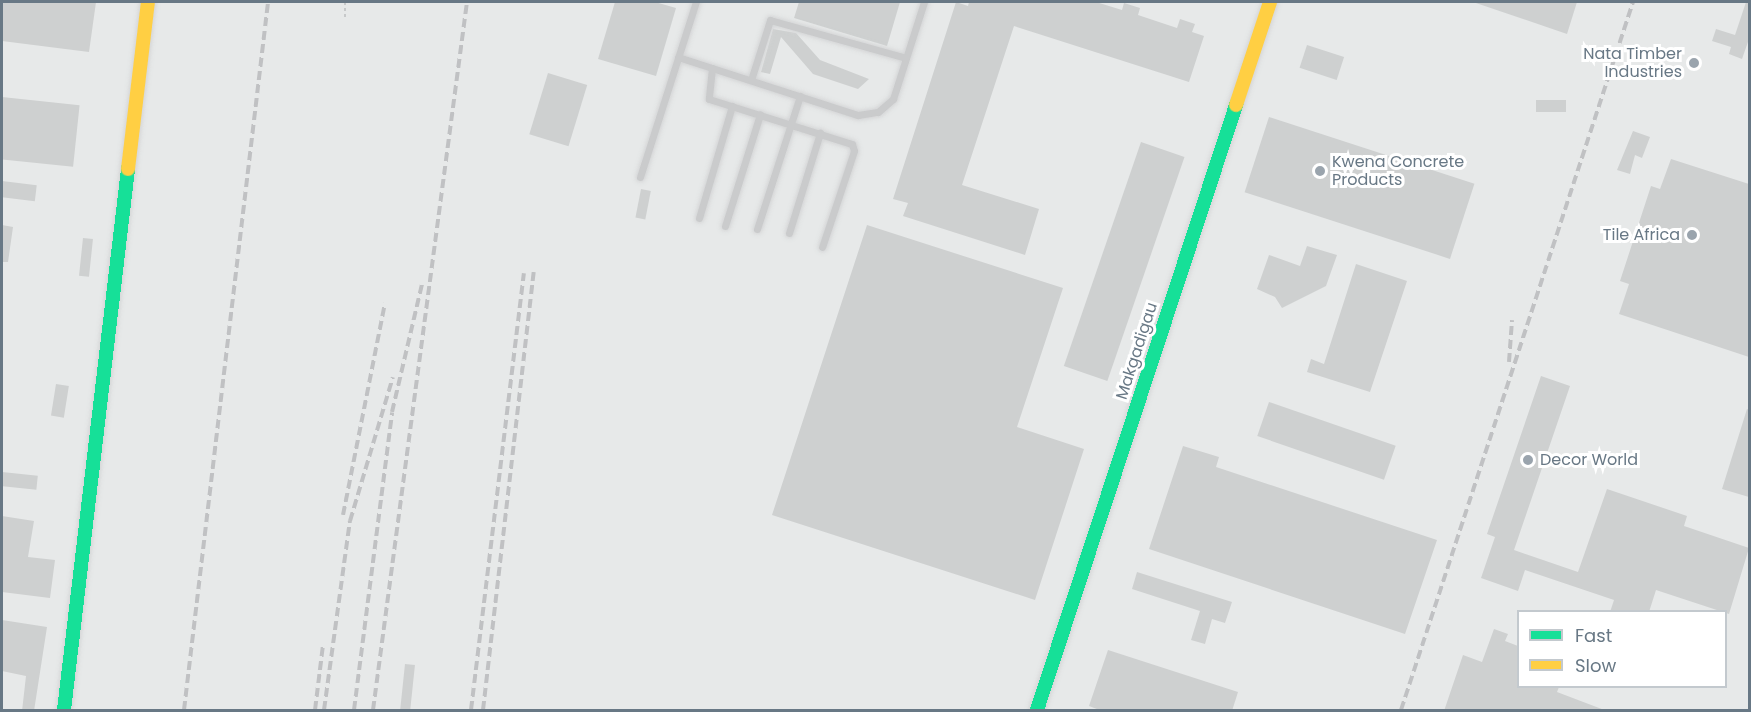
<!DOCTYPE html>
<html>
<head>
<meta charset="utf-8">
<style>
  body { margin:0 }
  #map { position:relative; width:1751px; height:712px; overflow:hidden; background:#f7f7f6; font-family:Poppins,sans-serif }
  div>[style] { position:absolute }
  .built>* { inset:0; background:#e7e9e9 }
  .building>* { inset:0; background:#ced0d0; transform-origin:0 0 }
  .path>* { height:2px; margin-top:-1px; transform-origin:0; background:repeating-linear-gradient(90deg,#c7c9ca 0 3px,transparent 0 6px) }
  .roads { filter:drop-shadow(0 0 2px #d4d5d6) drop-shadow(0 0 2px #d4d5d6) }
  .lane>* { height:7px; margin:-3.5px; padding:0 3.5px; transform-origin:3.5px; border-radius:3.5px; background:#cacbcc }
  .fast>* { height:14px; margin:-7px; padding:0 7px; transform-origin:7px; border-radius:7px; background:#16e098 }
  .slow>* { height:14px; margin:-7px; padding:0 7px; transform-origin:7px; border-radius:7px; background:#ffcf43 }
  .rail>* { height:4px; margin-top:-2px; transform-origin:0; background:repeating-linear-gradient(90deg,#c0c1c3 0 9px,transparent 0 13.5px) }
  .dots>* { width:16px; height:16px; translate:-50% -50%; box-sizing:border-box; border:3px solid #fff; border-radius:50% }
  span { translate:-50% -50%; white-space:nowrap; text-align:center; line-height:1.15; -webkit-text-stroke:6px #fff; paint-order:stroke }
  .poi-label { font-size:16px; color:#687885 }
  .right { translate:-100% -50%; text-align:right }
  .left { translate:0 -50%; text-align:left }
  .street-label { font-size:16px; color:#687885 }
  .frame { position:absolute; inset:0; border:3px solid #687885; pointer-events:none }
  .legend { position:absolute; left:1517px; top:610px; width:210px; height:78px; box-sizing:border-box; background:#fff; border:2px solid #c3c9ce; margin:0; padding:8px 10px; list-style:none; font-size:18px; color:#687885 }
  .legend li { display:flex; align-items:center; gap:12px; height:30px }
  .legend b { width:30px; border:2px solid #c3c9ce }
</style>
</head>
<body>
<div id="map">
  <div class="built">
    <div style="clip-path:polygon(evenodd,2px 2px,1749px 2px,1749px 710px,2px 710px,2px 2px,1518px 612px,1726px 612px,1726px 686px,1518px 686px,1518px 612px)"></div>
  </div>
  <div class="building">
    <div style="clip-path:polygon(2px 2px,96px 2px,89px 52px,2px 41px)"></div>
    <div style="clip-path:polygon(615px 2px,655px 2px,676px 8px,656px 76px,598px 59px)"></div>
    <div style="clip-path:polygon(799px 2px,900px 2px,887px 46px,794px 18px)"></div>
    <div style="clip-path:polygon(956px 2px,968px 6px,969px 2px,1096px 2px,1122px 10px,1124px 3px,1140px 8px,1138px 15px,1177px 28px,1180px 19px,1195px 24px,1192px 32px,1204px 36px,1189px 82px,1014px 26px,962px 185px,1039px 209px,1025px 255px,903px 216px,908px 203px,893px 199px)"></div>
    <div style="clip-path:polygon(1473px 2px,1577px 2px,1567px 34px)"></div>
    <div style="clip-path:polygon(1746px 2px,1749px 2px,1749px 39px,1742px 59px,1729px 54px,1731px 47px,1712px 41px,1716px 29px,1735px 35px)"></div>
    <div style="clip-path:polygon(773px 29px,796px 33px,820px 60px,869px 79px,858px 89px,813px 74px,781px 37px,770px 74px,761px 72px)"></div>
    <div style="left:1307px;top:45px;width:39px;height:24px;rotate:18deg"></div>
    <div style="left:548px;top:73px;width:41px;height:64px;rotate:17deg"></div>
    <div style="left:2px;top:97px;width:78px;height:62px;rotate:6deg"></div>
    <div style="left:1536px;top:100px;width:30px;height:12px"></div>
    <div style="left:1269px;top:117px;width:216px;height:79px;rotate:18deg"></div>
    <div style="clip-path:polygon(1633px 131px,1650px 137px,1642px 158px,1635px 155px,1630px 174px,1617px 170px)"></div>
    <div style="left:1141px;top:142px;width:46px;height:237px;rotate:19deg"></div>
    <div style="clip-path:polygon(1671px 159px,1749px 184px,1749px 357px,1619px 314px,1629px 284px,1620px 281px,1651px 186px,1660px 189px)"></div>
    <div style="left:2px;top:181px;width:35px;height:16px;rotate:7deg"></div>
    <div style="left:641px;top:189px;width:10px;height:29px;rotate:11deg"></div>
    <div style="clip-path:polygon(2px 225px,13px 227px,8px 262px,2px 262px)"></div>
    <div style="clip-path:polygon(867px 225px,1063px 288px,1017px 427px,1084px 449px,1035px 600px,772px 515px)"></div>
    <div style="left:83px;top:238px;width:10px;height:38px;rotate:6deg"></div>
    <div style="clip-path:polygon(1307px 246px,1337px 255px,1326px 286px,1282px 308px,1275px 297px,1257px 289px,1269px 255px,1300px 266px)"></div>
    <div style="clip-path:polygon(1356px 264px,1407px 281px,1370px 392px,1307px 372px,1311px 359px,1324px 364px)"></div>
    <div style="clip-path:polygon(1541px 376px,1570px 386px,1514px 550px,1578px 572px,1607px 489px,1687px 516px,1684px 526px,1749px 548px,1729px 614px,1656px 590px,1649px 612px,1610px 612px,1614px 600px,1525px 570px,1518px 591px,1481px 578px,1495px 537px,1487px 534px)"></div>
    <div style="left:56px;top:384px;width:13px;height:32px;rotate:9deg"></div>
    <div style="left:1269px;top:402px;width:134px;height:36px;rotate:19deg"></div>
    <div style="clip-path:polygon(1747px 409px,1749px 410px,1749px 497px,1722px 489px)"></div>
    <div style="clip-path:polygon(1183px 446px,1219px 457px,1216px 467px,1437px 540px,1405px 634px,1149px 549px)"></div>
    <div style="left:2px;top:472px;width:36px;height:14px;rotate:6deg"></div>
    <div style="clip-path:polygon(2px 516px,34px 521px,28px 557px,55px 560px,50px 598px,2px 592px)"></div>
    <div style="clip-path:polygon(1137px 572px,1232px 602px,1225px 623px,1212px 619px,1205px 644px,1191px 640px,1200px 611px,1132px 589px)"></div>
    <div style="clip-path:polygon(2px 620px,47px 627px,34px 711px,22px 711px,26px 676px,2px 671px)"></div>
    <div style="clip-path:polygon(1494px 629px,1508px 634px,1505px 641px,1518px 646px,1518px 687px,1559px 687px,1557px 692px,1607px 711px,1444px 711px,1463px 655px,1482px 662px)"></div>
    <div style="clip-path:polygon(1108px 650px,1238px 692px,1232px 711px,1102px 711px,1089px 706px)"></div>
    <div style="left:405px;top:664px;width:10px;height:47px;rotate:6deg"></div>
  </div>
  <div class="path">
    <div style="left:345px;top:17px;width:15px;rotate:-90deg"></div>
  </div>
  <div class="roads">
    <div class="lane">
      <div style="left:678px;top:57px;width:189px;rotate:17.9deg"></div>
      <div style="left:858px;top:115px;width:20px;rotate:-9deg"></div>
      <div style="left:878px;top:112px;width:20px;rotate:-41deg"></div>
      <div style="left:893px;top:99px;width:102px;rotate:-72.3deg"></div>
      <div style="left:712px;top:68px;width:31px;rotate:96deg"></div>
      <div style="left:709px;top:99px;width:150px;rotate:17.5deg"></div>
      <div style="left:852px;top:144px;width:7px;rotate:74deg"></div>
      <div style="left:854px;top:151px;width:101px;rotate:108.4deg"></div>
      <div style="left:751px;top:80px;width:63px;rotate:-72.4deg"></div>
      <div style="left:770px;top:20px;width:141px;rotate:15.6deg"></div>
      <div style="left:640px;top:177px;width:184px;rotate:-72.3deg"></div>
      <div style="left:699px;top:218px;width:117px;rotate:-73.6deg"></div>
      <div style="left:725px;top:226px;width:117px;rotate:-72.6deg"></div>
      <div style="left:757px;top:229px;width:140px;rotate:-72.1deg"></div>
      <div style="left:789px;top:233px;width:105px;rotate:-72.8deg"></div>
    </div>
    <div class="fast">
      <div style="left:64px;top:710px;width:545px;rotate:-83.25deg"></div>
      <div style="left:1037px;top:710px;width:637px;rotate:-71.79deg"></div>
    </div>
    <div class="slow">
      <div style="left:1236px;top:105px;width:108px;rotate:-71.7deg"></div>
      <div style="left:128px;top:169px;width:168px;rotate:-83.2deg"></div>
    </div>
  </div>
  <div class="rail">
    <div style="left:1509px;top:362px;width:42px;rotate:-85.9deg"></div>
    <div style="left:343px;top:515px;width:216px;rotate:-78.8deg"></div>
    <div style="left:184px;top:710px;width:713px;rotate:-83.23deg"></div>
    <div style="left:315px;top:710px;width:65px;rotate:-83deg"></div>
    <div style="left:324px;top:710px;width:191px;rotate:-82.2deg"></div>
    <div style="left:350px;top:521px;width:150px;rotate:-73.4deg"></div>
    <div style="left:354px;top:710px;width:300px;rotate:-82.7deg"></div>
    <div style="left:392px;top:412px;width:131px;rotate:-76.8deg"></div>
    <div style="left:373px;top:710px;width:714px;rotate:-82.44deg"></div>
    <div style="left:471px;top:710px;width:440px;rotate:-83.1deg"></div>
    <div style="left:483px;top:710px;width:441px;rotate:-83.4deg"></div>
    <div style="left:1401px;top:710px;width:745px;rotate:-71.86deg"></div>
  </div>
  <div class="dots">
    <div style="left:1694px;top:63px;background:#9aa4ad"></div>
    <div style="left:1320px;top:171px;background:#9aa4ad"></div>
    <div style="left:1692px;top:235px;background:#9aa4ad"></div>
    <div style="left:1528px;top:460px;background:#9aa4ad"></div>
  </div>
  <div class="poi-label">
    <span class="right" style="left:1682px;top:63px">Nata Timber<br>Industries</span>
    <span class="left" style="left:1332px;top:171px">Kwena Concrete<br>Products</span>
    <span class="right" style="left:1680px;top:235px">Tile Africa</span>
    <span class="left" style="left:1540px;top:460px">Decor World</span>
  </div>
  <div class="street-label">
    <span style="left:1137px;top:351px;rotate:-72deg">Makgadigau</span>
  </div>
  <div class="frame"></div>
  <ul class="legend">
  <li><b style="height:8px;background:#16e098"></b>Fast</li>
  <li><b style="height:8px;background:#ffcf43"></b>Slow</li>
  </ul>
</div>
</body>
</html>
